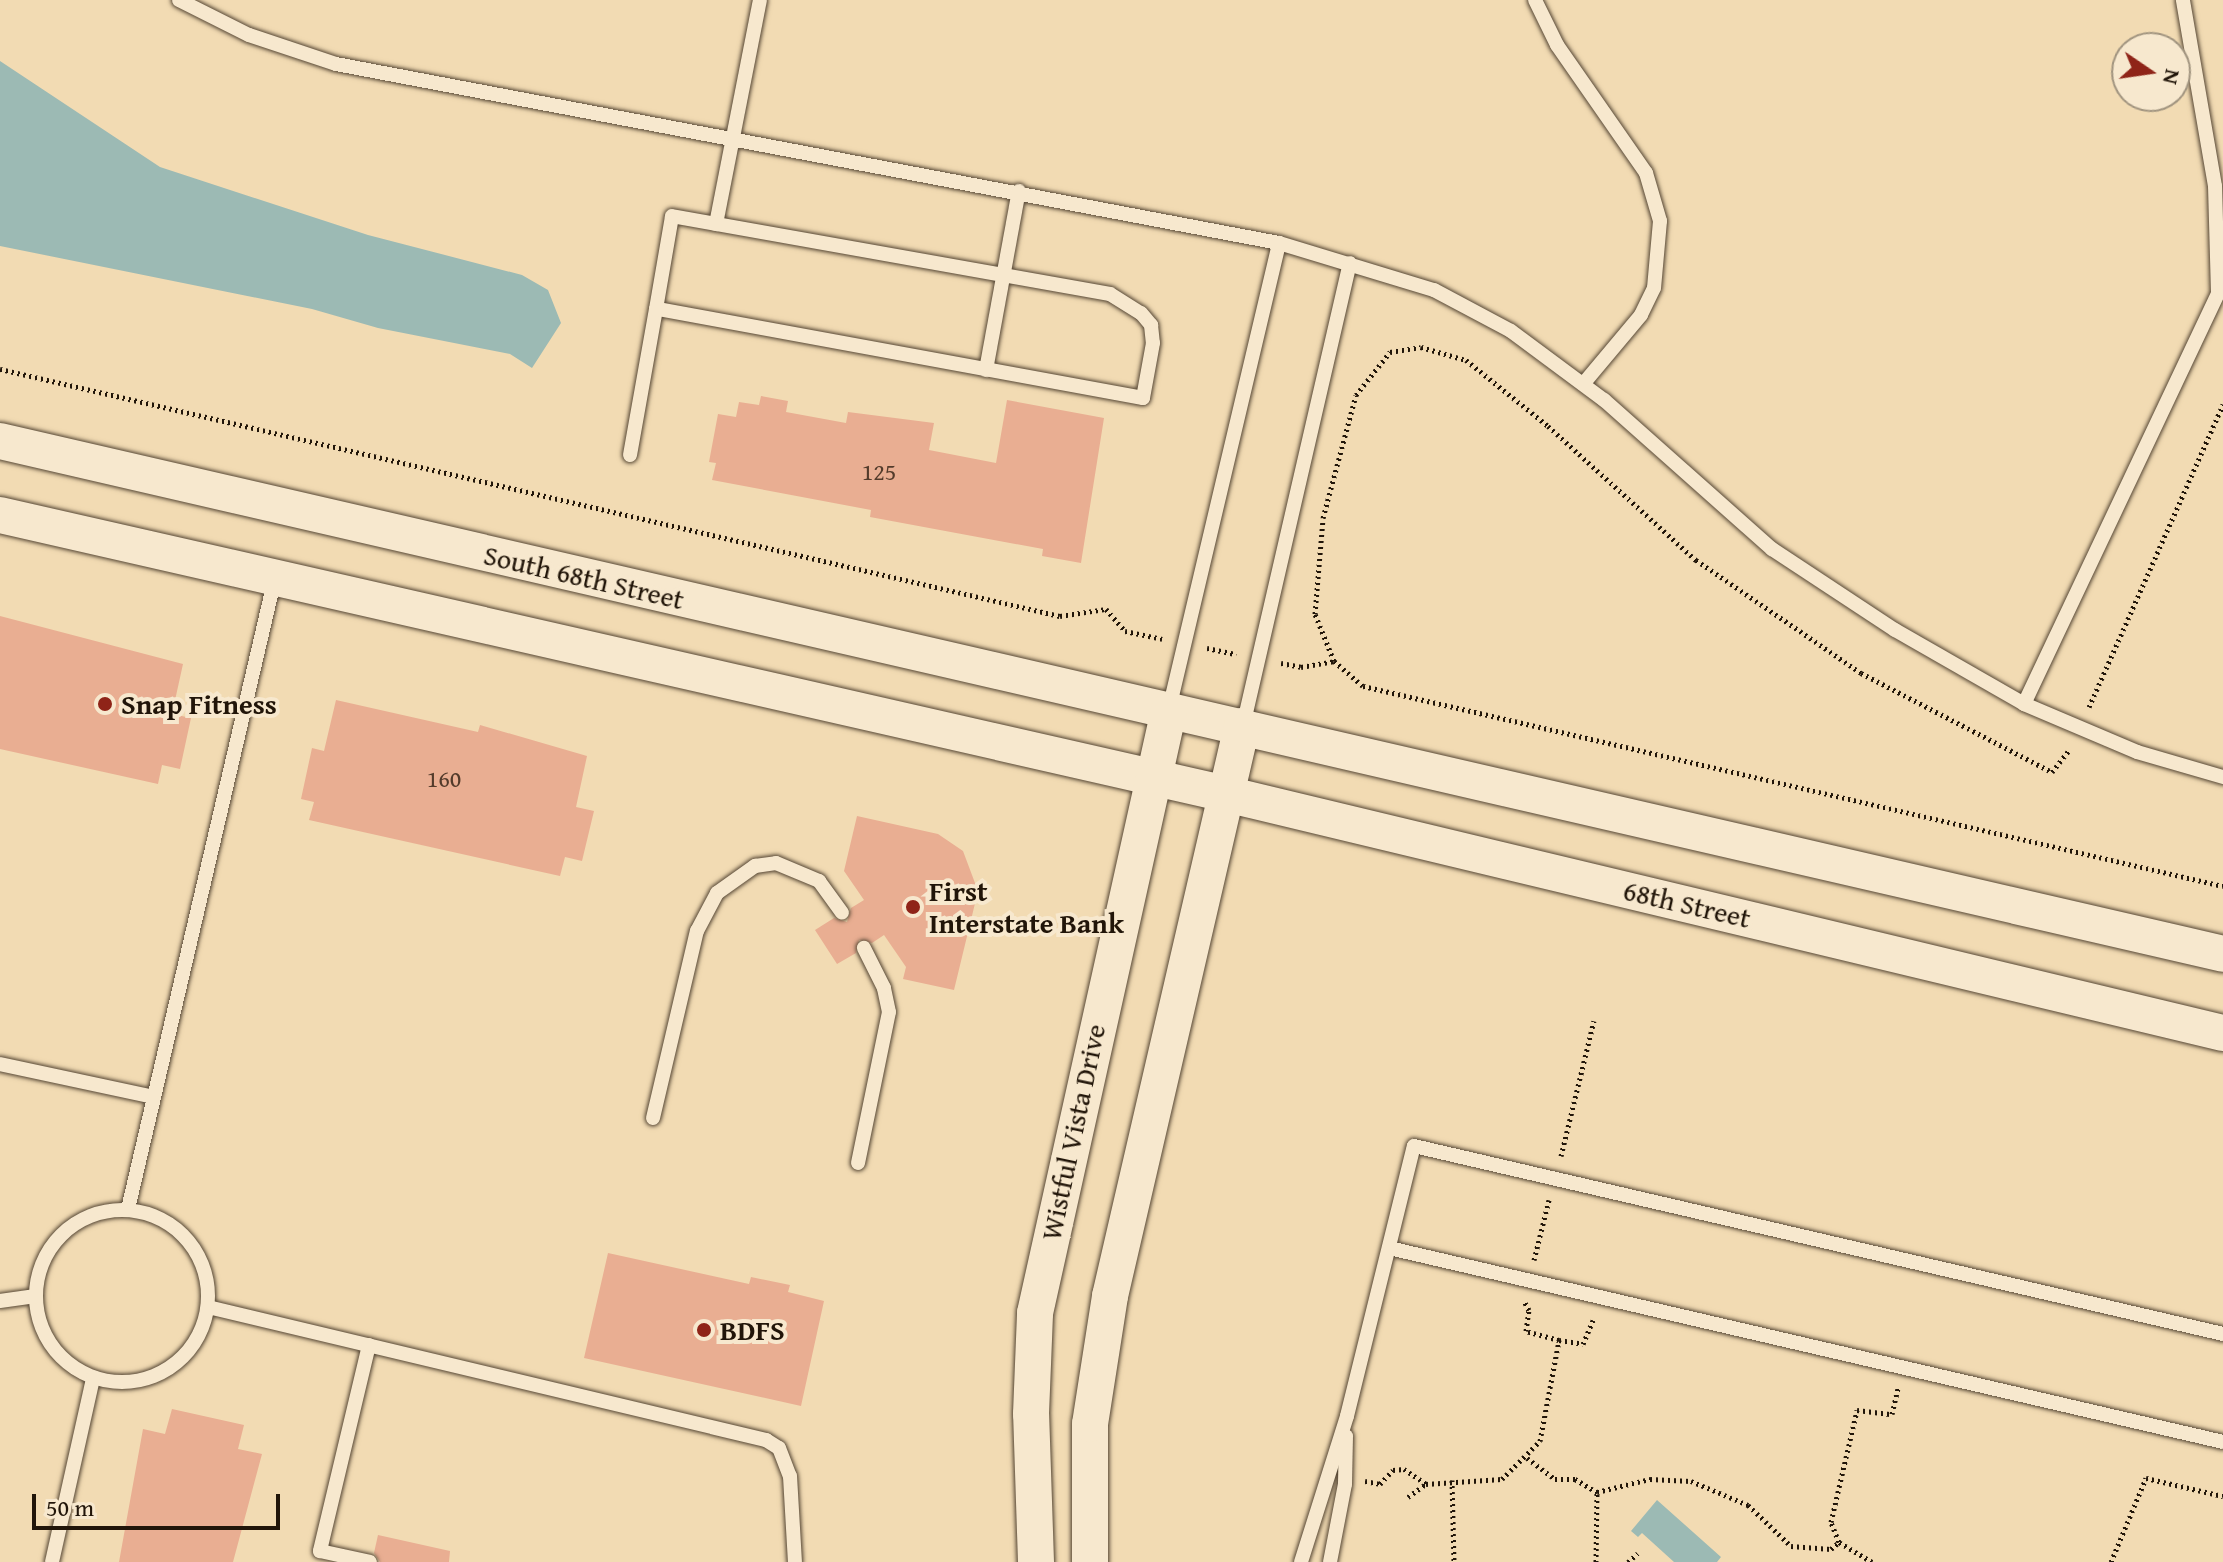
<!DOCTYPE html>
<html>
<head>
<meta charset="utf-8">
<style>
  body { margin:0 }
  #map { position:relative; width:2223px; height:1562px; overflow:hidden; background:#f2dbb3; font-family:"Gentium Book Plus",serif }
  div>[style] { position:absolute }
  .water>* { inset:0; background:#9cbab4 }
  .building>* { inset:0; background:#e9ae92 }
  .path>* { height:5px; margin-top:-2.5px; transform-origin:0; background:repeating-linear-gradient(90deg,#211509 0 2px,transparent 0 6px) }
  .roads { filter:drop-shadow(0 0 2px #554634) drop-shadow(0 0 2px #554634) }
  .service>* { height:14px; margin:-7px; padding:0 7px; transform-origin:7px; border-radius:7px; background:#f7e8ce }
  .service>.ring { margin:-7px; padding:0; box-sizing:content-box; background:none; border:14px solid #f7e8ce; border-radius:50% }
  .tertiary>* { height:36px; margin:-18px; padding:0 18px; transform-origin:18px; border-radius:18px; background:#f7e8ce }
  .dots>* { width:22px; height:22px; translate:-50% -50%; box-sizing:border-box; border:4px solid #f7e8ce; border-radius:50% }
  span { translate:-50% -50%; white-space:nowrap; text-align:center; line-height:1.15; -webkit-text-stroke:8px #f7e8ce; paint-order:stroke }
  .number-label { font-size:24px; color:#533b2b }
  .number-label span { -webkit-text-stroke-width:0 }
  .street-label { font-size:28px; color:#211509 }
  .poi-label { font-size:28px; color:#211509; font-weight:700 }
  .left { translate:0 -50%; text-align:left }
  .north { position:absolute; left:2111px; top:32px; width:80px; height:80px; box-sizing:border-box; background:#f7e8ce; border:2px solid #a1947f; border-radius:50%; rotate:103deg; font-size:22px; font-weight:700; line-height:32px; text-align:center; color:#211509 }
  .north::after { content:''; display:block; margin:auto; width:28px; height:36px; background:#8f2418; clip-path:polygon(50% 0,100% 100%,50% 72%,0 100%) }
  .scale { position:absolute; left:32px; top:1494px; width:248px; height:36px; box-sizing:border-box; border:4px solid #211509; border-top:0; padding-left:10px; font-size:24px; line-height:28px; white-space:nowrap; color:#211509; -webkit-text-stroke:6px #f7e8ce; paint-order:stroke }
</style>
</head>
<body>
<div id="map">
  <div class="water">
    <div style="clip-path:polygon(0 61px,160px 167px,368px 235px,522px 275px,548px 290px,561px 323px,532px 368px,510px 354px,378px 328px,312px 309px,0 246px)"></div>
    <div style="clip-path:polygon(1657px 1500px,1721px 1557px,1717px 1562px,1674px 1562px,1642px 1533px,1638px 1537px,1631px 1531px)"></div>
  </div>
  <div class="building">
    <div style="clip-path:polygon(761px 396px,788px 401px,786px 412px,846px 423px,848px 412px,934px 423px,929px 450px,996px 463px,1007px 400px,1104px 418px,1081px 563px,1042px 556px,1043px 549px,870px 517px,871px 510px,712px 480px,716px 463px,709px 462px,718px 414px,736px 417px,739px 402px,759px 405px)"></div>
    <div style="clip-path:polygon(0 616px,183px 664px,172px 714px,191px 718px,180px 769px,162px 765px,158px 784px,0 749px)"></div>
    <div style="clip-path:polygon(336px 700px,478px 732px,480px 725px,587px 756px,576px 807px,594px 811px,582px 861px,565px 857px,560px 876px,309px 820px,314px 802px,301px 799px,312px 748px,324px 751px)"></div>
    <div style="clip-path:polygon(857px 816px,938px 834px,963px 851px,978px 891px,954px 990px,903px 979px,906px 967px,884px 935px,872px 943px,859px 940px,856px 953px,837px 964px,815px 930px,834px 918px,847px 922px,851px 908px,864px 900px,844px 871px)"></div>
    <div style="clip-path:polygon(608px 1253px,749px 1284px,751px 1277px,790px 1285px,788px 1292px,824px 1301px,801px 1406px,584px 1358px)"></div>
    <div style="clip-path:polygon(172px 1409px,244px 1425px,238px 1449px,262px 1454px,233px 1562px,119px 1562px,143px 1429px,165px 1434px)"></div>
    <div style="clip-path:polygon(378px 1535px,450px 1551px,449px 1562px,380px 1562px,374px 1553px)"></div>
  </div>
  <div class="path">
    <div style="left:0;top:369px;width:1088px;rotate:13.12deg"></div>
    <div style="left:1060px;top:616px;width:47px;rotate:-8.7deg"></div>
    <div style="left:1106px;top:609px;width:29px;rotate:49deg"></div>
    <div style="left:1125px;top:631px;width:38px;rotate:12deg"></div>
    <div style="left:1207px;top:648px;width:30px;rotate:12deg"></div>
    <div style="left:1334px;top:661px;width:51px;rotate:-112deg"></div>
    <div style="left:1315px;top:614px;width:96px;rotate:-85.2deg"></div>
    <div style="left:1323px;top:518px;width:127px;rotate:-75deg"></div>
    <div style="left:1356px;top:395px;width:55px;rotate:-51.7deg"></div>
    <div style="left:1390px;top:352px;width:31px;rotate:-9deg"></div>
    <div style="left:1421px;top:347px;width:47px;rotate:16.1deg"></div>
    <div style="left:1466px;top:360px;width:105px;rotate:38.8deg"></div>
    <div style="left:1548px;top:426px;width:200px;rotate:42.2deg"></div>
    <div style="left:1696px;top:560px;width:200px;rotate:34.4deg"></div>
    <div style="left:1861px;top:673px;width:215px;rotate:27.4deg"></div>
    <div style="left:2052px;top:772px;width:29px;rotate:-52deg"></div>
    <div style="left:1281px;top:663px;width:20px;rotate:11deg"></div>
    <div style="left:1301px;top:667px;width:34px;rotate:-10deg"></div>
    <div style="left:1334px;top:661px;width:38px;rotate:41deg"></div>
    <div style="left:1363px;top:686px;width:883px;rotate:13.09deg"></div>
    <div style="left:2089px;top:707px;width:331px;rotate:-66.1deg"></div>
    <div style="left:1561px;top:1156px;width:139px;rotate:-76.3deg"></div>
    <div style="left:1534px;top:1260px;width:62px;rotate:-76deg"></div>
    <div style="left:1559px;top:1340px;width:24px;rotate:9deg"></div>
    <div style="left:1583px;top:1344px;width:26px;rotate:-67deg"></div>
    <div style="left:1527px;top:1458px;width:35px;rotate:37deg"></div>
    <div style="left:1555px;top:1479px;width:20px"></div>
    <div style="left:1575px;top:1479px;width:26px;rotate:31deg"></div>
    <div style="left:1597px;top:1492px;width:55px;rotate:-13.8deg"></div>
    <div style="left:1650px;top:1479px;width:41px;rotate:2.8deg"></div>
    <div style="left:1691px;top:1481px;width:62px;rotate:22.8deg"></div>
    <div style="left:1748px;top:1505px;width:59px;rotate:43.6deg"></div>
    <div style="left:1791px;top:1546px;width:40px;rotate:4.3deg"></div>
    <div style="left:1831px;top:1549px;width:11px;rotate:-41deg"></div>
    <div style="left:1452px;top:1480px;width:82px;rotate:88.6deg"></div>
    <div style="left:1365px;top:1481px;width:15px;rotate:11deg"></div>
    <div style="left:1380px;top:1484px;width:19px;rotate:-47deg"></div>
    <div style="left:1393px;top:1470px;width:11px;rotate:-5deg"></div>
    <div style="left:1404px;top:1469px;width:27px;rotate:34deg"></div>
    <div style="left:1408px;top:1497px;width:22px;rotate:-36deg"></div>
    <div style="left:1426px;top:1484px;width:76px;rotate:-3.8deg"></div>
    <div style="left:1502px;top:1479px;width:54px;rotate:-45deg"></div>
    <div style="left:1540px;top:1441px;width:103px;rotate:-79.3deg"></div>
    <div style="left:1559px;top:1340px;width:34px;rotate:-165deg"></div>
    <div style="left:1526px;top:1331px;width:21px;rotate:-82deg"></div>
    <div style="left:1529px;top:1310px;width:10px;rotate:-119deg"></div>
    <div style="left:1596px;top:1562px;width:70px;rotate:-89.2deg"></div>
    <div style="left:1628px;top:1562px;width:13px;rotate:-42deg"></div>
    <div style="left:1872px;top:1562px;width:39px;rotate:-149deg"></div>
    <div style="left:1839px;top:1542px;width:22px;rotate:-112deg"></div>
    <div style="left:1831px;top:1522px;width:115px;rotate:-76.9deg"></div>
    <div style="left:1857px;top:1410px;width:35px;rotate:7deg"></div>
    <div style="left:1892px;top:1414px;width:27px;rotate:-77deg"></div>
    <div style="left:2111px;top:1562px;width:91px;rotate:-67.4deg"></div>
    <div style="left:2146px;top:1478px;width:79px;rotate:13.2deg"></div>
  </div>
  <div class="roads">
    <div class="service">
      <div style="left:179px;top:0;width:78px;rotate:26.6deg"></div>
      <div style="left:249px;top:35px;width:92px;rotate:18.4deg"></div>
      <div style="left:336px;top:64px;width:960px;rotate:10.75deg"></div>
      <div style="left:1279px;top:243px;width:162px;rotate:16.9deg"></div>
      <div style="left:1434px;top:290px;width:87px;rotate:28deg"></div>
      <div style="left:1511px;top:331px;width:116px;rotate:36.6deg"></div>
      <div style="left:1604px;top:400px;width:225px;rotate:41.6deg"></div>
      <div style="left:1772px;top:549px;width:147px;rotate:33.4deg"></div>
      <div style="left:1895px;top:630px;width:149px;rotate:29.8deg"></div>
      <div style="left:2024px;top:704px;width:123px;rotate:23deg"></div>
      <div style="left:2137px;top:752px;width:90px;rotate:16.2deg"></div>
      <div style="left:1535px;top:0;width:50px;rotate:63.9deg"></div>
      <div style="left:1557px;top:45px;width:156px;rotate:55.2deg"></div>
      <div style="left:1646px;top:173px;width:50px;rotate:73.7deg"></div>
      <div style="left:1660px;top:221px;width:67px;rotate:95.1deg"></div>
      <div style="left:1654px;top:288px;width:30px;rotate:116deg"></div>
      <div style="left:1641px;top:315px;width:90px;rotate:130deg"></div>
      <div style="left:716px;top:224px;width:228px;rotate:-78.9deg"></div>
      <div style="left:986px;top:370px;width:182px;rotate:-79.6deg"></div>
      <div style="left:630px;top:455px;width:148px;rotate:-79.9deg"></div>
      <div style="left:656px;top:309px;width:94px;rotate:-80.2deg"></div>
      <div style="left:672px;top:216px;width:445px;rotate:10.1deg"></div>
      <div style="left:1110px;top:294px;width:36px;rotate:32deg"></div>
      <div style="left:1141px;top:313px;width:16px;rotate:50deg"></div>
      <div style="left:1151px;top:325px;width:18px;rotate:84deg"></div>
      <div style="left:1153px;top:343px;width:56px;rotate:100.3deg"></div>
      <div style="left:1143px;top:398px;width:495px;rotate:-169.6deg"></div>
      <div style="left:2024px;top:704px;width:454px;rotate:-64.7deg"></div>
      <div style="left:2218px;top:293px;width:107px;rotate:-91.6deg"></div>
      <div style="left:2215px;top:186px;width:189px;rotate:-99.8deg"></div>
      <div style="left:1169px;top:709px;width:479px;rotate:-76.7deg"></div>
      <div style="left:1243px;top:726px;width:475px;rotate:-77deg"></div>
      <div style="left:0;top:1064px;width:157px;rotate:12.1deg"></div>
      <div style="left:653px;top:1118px;width:192px;rotate:-76.8deg"></div>
      <div style="left:697px;top:931px;width:43px;rotate:-62.2deg"></div>
      <div style="left:717px;top:893px;width:47px;rotate:-35.4deg"></div>
      <div style="left:755px;top:866px;width:21px;rotate:-8deg"></div>
      <div style="left:776px;top:863px;width:47px;rotate:22.7deg"></div>
      <div style="left:819px;top:881px;width:39px;rotate:54deg"></div>
      <div style="left:858px;top:1163px;width:154px;rotate:-78.4deg"></div>
      <div style="left:889px;top:1012px;width:25px;rotate:-102deg"></div>
      <div style="left:884px;top:988px;width:45px;rotate:-116.6deg"></div>
      <div style="left:128px;top:1209px;width:648px;rotate:-76.89deg"></div>
      <div class="ring" style="left:36px;top:1210px;width:158px;height:158px"></div>
      <div style="left:1389px;top:1248px;width:856px;rotate:13.09deg"></div>
      <div style="left:0;top:1301px;width:36px;rotate:-8deg"></div>
      <div style="left:208px;top:1307px;width:574px;rotate:13.41deg"></div>
      <div style="left:766px;top:1440px;width:15px;rotate:32deg"></div>
      <div style="left:779px;top:1448px;width:30px;rotate:69deg"></div>
      <div style="left:790px;top:1476px;width:86px;rotate:86.7deg"></div>
      <div style="left:369px;top:1345px;width:212px;rotate:103.4deg"></div>
      <div style="left:320px;top:1551px;width:51px;rotate:12.4deg"></div>
      <div style="left:52px;top:1562px;width:189px;rotate:-77.4deg"></div>
      <div style="left:1301px;top:1562px;width:153px;rotate:-72.5deg"></div>
      <div style="left:1347px;top:1416px;width:278px;rotate:-76.1deg"></div>
      <div style="left:1414px;top:1146px;width:831px;rotate:13.08deg"></div>
      <div style="left:1330px;top:1562px;width:79px;rotate:-79.1deg"></div>
      <div style="left:1345px;top:1484px;width:48px;rotate:-88.8deg"></div>
    </div>
    <div class="tertiary">
      <div style="left:0;top:441px;width:2281px;rotate:12.99deg"></div>
      <div style="left:0;top:515px;width:1257px;rotate:12.82deg"></div>
      <div style="left:1226px;top:794px;width:1025px;rotate:13.48deg"></div>
      <div style="left:1036px;top:1562px;width:148px;rotate:-91.9deg"></div>
      <div style="left:1031px;top:1414px;width:101px;rotate:-87.7deg"></div>
      <div style="left:1035px;top:1313px;width:618px;rotate:-77.47deg"></div>
      <div style="left:1090px;top:1562px;width:138px;rotate:-90deg"></div>
      <div style="left:1090px;top:1424px;width:130px;rotate:-81.1deg"></div>
      <div style="left:1110px;top:1296px;width:585px;rotate:-76.96deg"></div>
    </div>
  </div>
  <div class="dots">
    <div style="left:105px;top:704px;background:#8f2418"></div>
    <div style="left:913px;top:907px;background:#8f2418"></div>
    <div style="left:704px;top:1330px;background:#8f2418"></div>
  </div>
  <div class="number-label">
    <span style="left:879px;top:472px">125</span>
    <span style="left:444px;top:779px">160</span>
  </div>
  <div class="street-label">
    <span style="left:584px;top:577px;rotate:13deg">South 68th Street</span>
    <span style="left:1687px;top:904px;rotate:13deg">68th Street</span>
    <span style="left:1073px;top:1132px;rotate:-78deg">Wistful Vista Drive</span>
  </div>
  <div class="poi-label">
    <span class="left" style="left:121px;top:704px">Snap Fitness</span>
    <span class="left" style="left:929px;top:907px">First<br>Interstate Bank</span>
    <span class="left" style="left:720px;top:1330px">BDFS</span>
  </div>
  <div class="north">N</div>
  <div class="scale">50 m</div>
</div>
</body>
</html>
